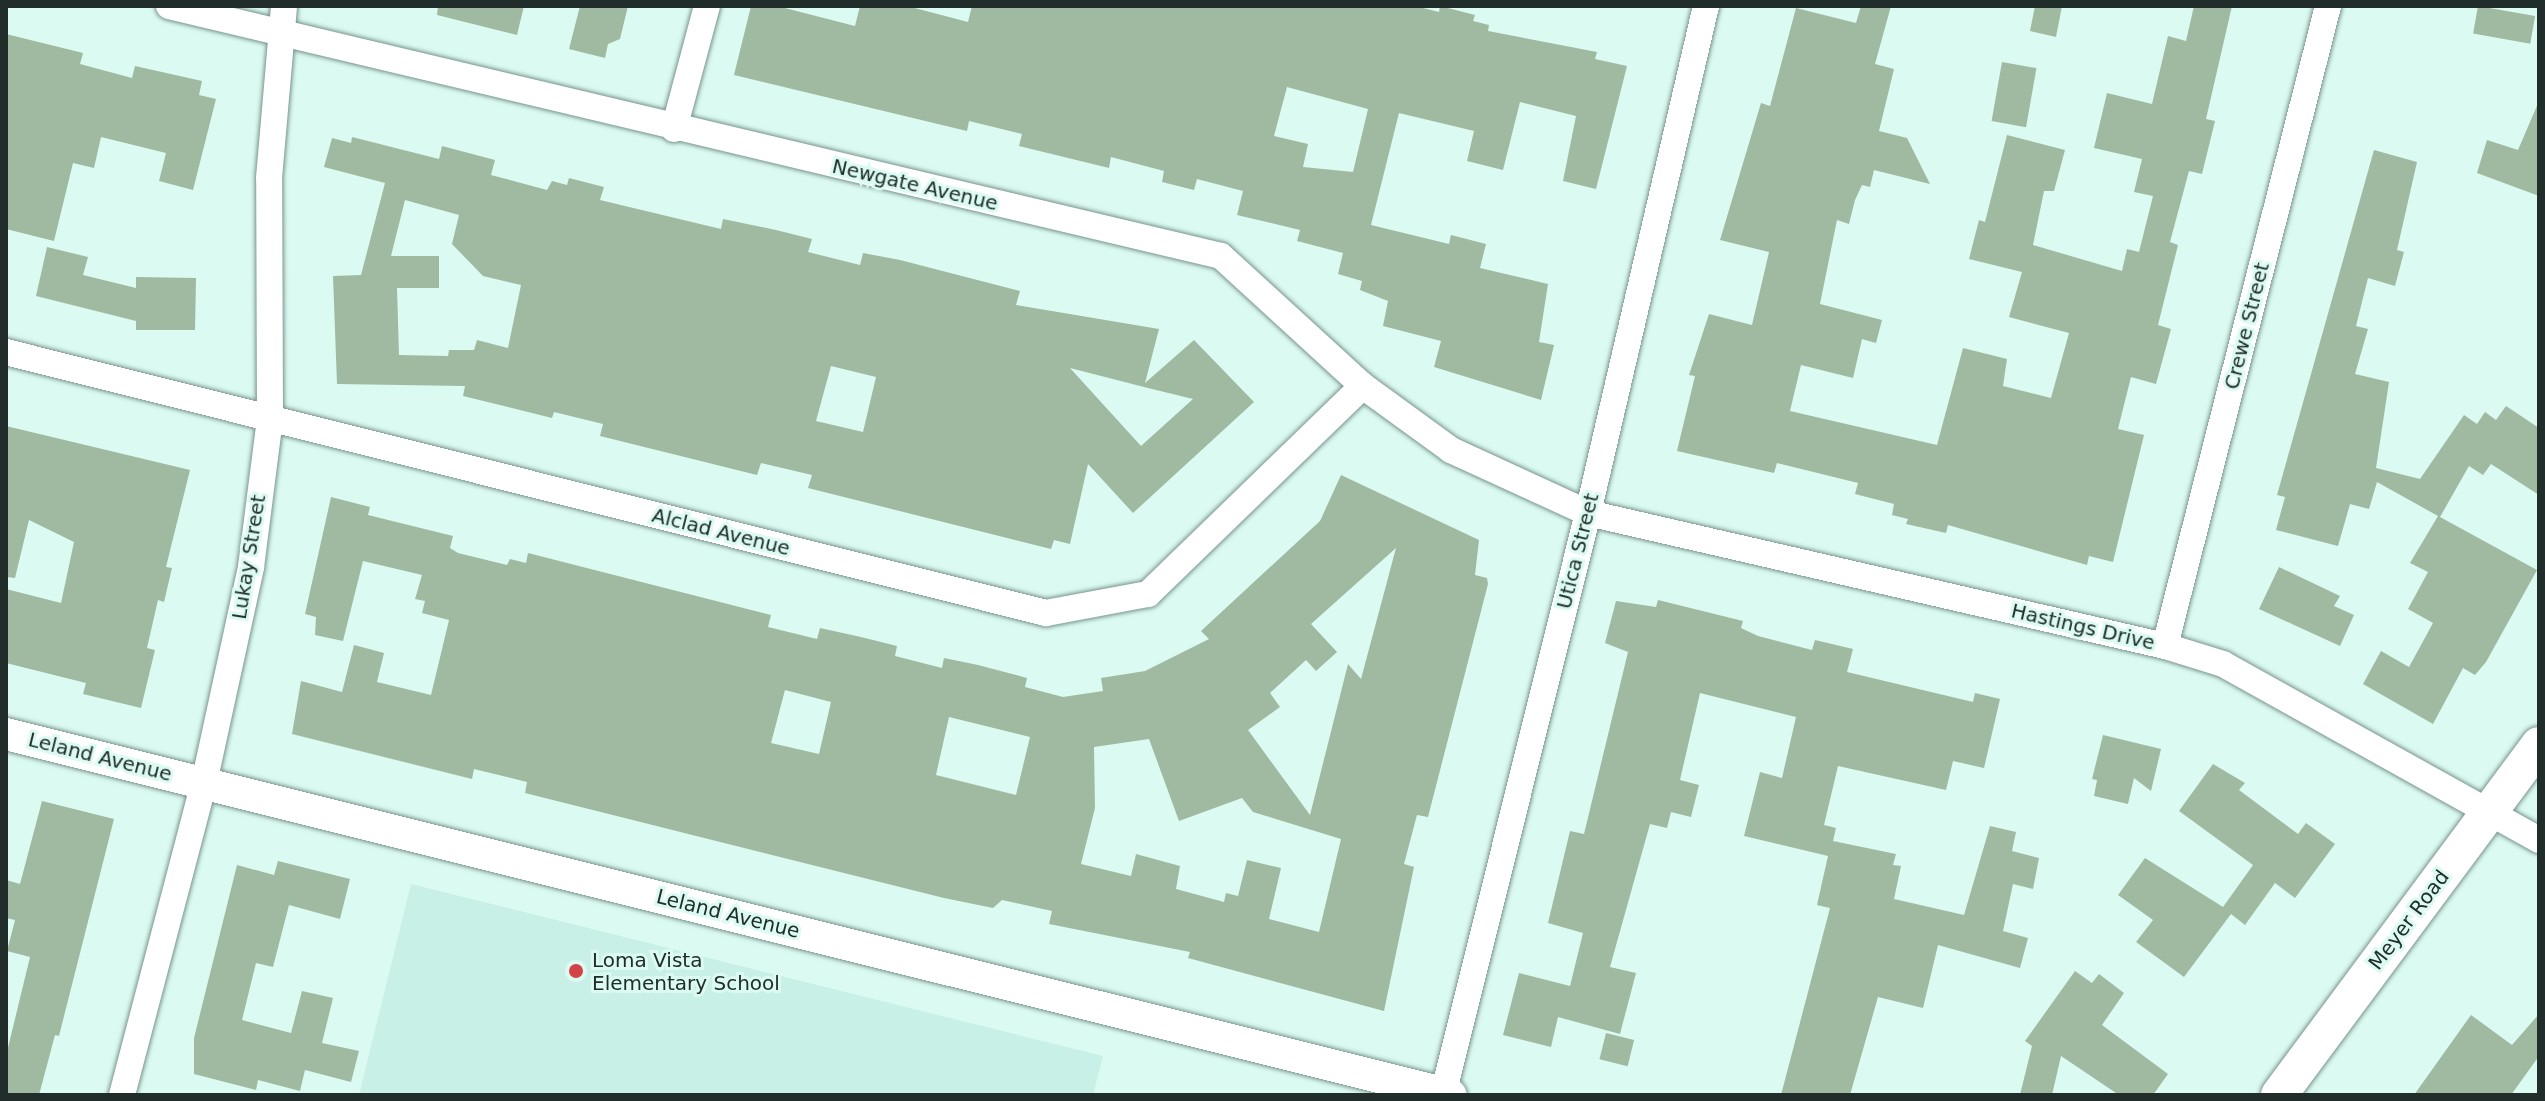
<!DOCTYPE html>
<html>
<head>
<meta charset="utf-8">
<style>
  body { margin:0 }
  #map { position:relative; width:2545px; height:1101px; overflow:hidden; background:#dbfaf2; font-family:"DejaVu Sans",sans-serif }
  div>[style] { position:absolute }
  .built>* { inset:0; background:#c9f0e6 }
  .building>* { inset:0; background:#a0b9a1; transform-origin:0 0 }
  .roads { filter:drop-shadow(0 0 2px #78948d) drop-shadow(0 0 2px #78948d) }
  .minor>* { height:26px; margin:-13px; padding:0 13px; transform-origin:13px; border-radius:13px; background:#fff }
  .tertiary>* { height:32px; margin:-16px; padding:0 16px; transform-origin:16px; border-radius:16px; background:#fff }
  .secondary>* { height:36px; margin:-18px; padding:0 18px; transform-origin:18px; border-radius:18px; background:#fff }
  .dots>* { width:22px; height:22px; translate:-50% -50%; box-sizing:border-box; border:4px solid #dbfaf2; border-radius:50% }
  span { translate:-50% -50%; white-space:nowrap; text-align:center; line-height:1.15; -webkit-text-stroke:6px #dbfaf2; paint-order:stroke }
  .street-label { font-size:20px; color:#212d2a }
  .poi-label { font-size:20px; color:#212d2a }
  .left { translate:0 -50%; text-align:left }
  .frame { position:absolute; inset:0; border:8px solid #212d2a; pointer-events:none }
</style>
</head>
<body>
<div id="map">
  <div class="built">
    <div style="clip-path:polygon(411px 884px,1103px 1056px,1093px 1095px,359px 1095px)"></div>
  </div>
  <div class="building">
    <div style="clip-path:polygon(438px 6px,524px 6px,517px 35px,437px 15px)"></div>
    <div style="clip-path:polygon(580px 6px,628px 6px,620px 39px,608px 44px,605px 58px,569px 49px)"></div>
    <div style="clip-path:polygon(evenodd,751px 6px,777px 6px,855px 26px,860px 6px,907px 6px,968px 22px,972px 6px,1415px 6px,1439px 12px,1440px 6px,1475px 15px,1473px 21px,1489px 25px,1488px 31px,1597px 52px,1595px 59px,1627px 66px,1596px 189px,1563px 181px,1576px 116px,1520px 102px,1503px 170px,1467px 161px,1474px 131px,1399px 113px,1371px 225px,1449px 244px,1451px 235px,1486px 244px,1480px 268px,1548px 284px,1539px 342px,1554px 345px,1541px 400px,1434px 367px,1441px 341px,1383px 326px,1388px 301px,1360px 290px,1362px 281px,1338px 274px,1343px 253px,1297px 241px,1300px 230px,1237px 215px,1243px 191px,1197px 179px,1194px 190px,1162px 182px,1164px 171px,1111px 157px,1109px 168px,1019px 146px,1022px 134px,969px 121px,967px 131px,734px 75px,751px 6px,1287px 87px,1368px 109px,1353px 172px,1303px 167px,1308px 144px,1274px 136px,1287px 87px)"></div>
    <div style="clip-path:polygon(1861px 6px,1891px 6px,1875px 64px,1894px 69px,1879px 131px,1907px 138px,1930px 184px,1874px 170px,1870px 187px,1862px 185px,1855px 200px,1849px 224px,1837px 220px,1820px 304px,1882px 320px,1876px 343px,1862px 339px,1853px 378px,1801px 365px,1790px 411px,1937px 445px,1963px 348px,2007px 359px,2003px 386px,2051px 398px,2069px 333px,2009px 317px,2022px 272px,1969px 259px,1979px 220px,1985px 222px,2007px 135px,2065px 150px,2054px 191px,2044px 191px,2033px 245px,2122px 271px,2127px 249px,2139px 252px,2153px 196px,2134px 192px,2142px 159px,2094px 148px,2107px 93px,2152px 104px,2168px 36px,2186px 41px,2194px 6px,2232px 6px,2206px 119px,2215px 121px,2202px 174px,2189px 171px,2170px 242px,2178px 245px,2158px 325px,2171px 329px,2156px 384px,2131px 377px,2118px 429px,2144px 435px,2113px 562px,2089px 556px,2087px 565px,1948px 525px,1946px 533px,1906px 524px,1908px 519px,1892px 515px,1894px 504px,1855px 494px,1858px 483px,1777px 463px,1774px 473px,1677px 451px,1695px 376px,1689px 375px,1709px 314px,1752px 325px,1769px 252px,1720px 240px,1761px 103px,1770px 106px,1796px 8px,1856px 23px)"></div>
    <div style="clip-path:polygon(2035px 6px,2062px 6px,2056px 37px,2030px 31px)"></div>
    <div style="left:2478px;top:6px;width:58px;height:28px;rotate:10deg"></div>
    <div style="clip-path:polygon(6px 34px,83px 53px,80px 64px,132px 78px,135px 66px,202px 81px,199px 95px,216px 99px,193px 190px,159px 181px,166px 153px,101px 137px,94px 168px,73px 163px,54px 241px,6px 229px)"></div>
    <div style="left:2002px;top:62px;width:35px;height:60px;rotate:10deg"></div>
    <div style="clip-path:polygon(2539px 101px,2539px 196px,2477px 173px,2487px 140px,2518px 150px)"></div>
    <div style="clip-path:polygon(evenodd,352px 137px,439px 159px,442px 146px,495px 160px,491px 175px,547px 190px,552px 181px,567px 185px,569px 178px,604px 187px,600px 200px,721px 229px,723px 219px,776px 230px,812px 239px,808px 252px,860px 265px,863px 253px,900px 260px,1020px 291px,1016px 305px,1159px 329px,1145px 383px,1194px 340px,1254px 402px,1133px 513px,1088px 464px,1070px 544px,1054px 540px,1051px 549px,808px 488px,812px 475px,761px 463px,757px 475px,600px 436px,603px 424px,554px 412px,552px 418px,463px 396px,465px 386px,337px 384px,333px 276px,361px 275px,385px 183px,324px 167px,332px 138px,351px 143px,352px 137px,405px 200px,459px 215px,452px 244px,483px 276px,521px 285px,508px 348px,477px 340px,474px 350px,449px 350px,448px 356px,399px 355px,397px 288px,439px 288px,439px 256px,391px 256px,405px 200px,352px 137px,831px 366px,876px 377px,863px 432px,816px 421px,831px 366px,352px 137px,1070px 368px,1144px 387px,1193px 399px,1141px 446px,1070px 368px)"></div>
    <div style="clip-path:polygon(2374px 150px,2417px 162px,2397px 250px,2404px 252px,2395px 286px,2368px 278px,2356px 326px,2368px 329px,2355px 374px,2389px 382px,2376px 468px,2420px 479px,2464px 415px,2477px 424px,2485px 412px,2496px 420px,2506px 406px,2539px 428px,2539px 495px,2491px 464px,2483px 475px,2469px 466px,2440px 517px,2537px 570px,2486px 662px,2475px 675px,2463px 668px,2433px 724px,2363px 684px,2381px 651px,2409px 667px,2433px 623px,2408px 609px,2428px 572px,2410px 563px,2438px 516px,2377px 482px,2369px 509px,2350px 504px,2338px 546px,2276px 530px,2285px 497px,2277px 495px)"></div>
    <div style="clip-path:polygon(47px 247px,88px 257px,83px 275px,136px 288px,136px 277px,196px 278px,195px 330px,136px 330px,136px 321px,36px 296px)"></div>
    <div style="clip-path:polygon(6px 426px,190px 470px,166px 567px,172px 568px,164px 602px,158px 600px,147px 648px,155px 650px,141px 708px,83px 694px,86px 683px,6px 663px,6px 589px,61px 603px,74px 542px,29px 520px,15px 578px,6px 577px)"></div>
    <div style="clip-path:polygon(evenodd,1341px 475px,1479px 540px,1475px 575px,1487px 578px,1488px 584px,1428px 817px,1417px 815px,1404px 864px,1414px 867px,1384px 1011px,1188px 958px,1190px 952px,1049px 924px,1052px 911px,1002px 900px,993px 908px,944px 898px,525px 793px,527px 782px,474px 769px,472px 779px,292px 734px,301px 681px,342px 692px,354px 645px,384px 653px,377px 682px,431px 695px,449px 620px,422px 613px,425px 601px,415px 599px,422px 575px,363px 561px,343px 641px,315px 635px,316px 617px,305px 614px,331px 497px,370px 507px,368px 515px,453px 536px,450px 548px,458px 553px,507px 565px,510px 559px,526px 563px,528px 553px,771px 615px,768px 627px,817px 639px,820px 628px,861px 637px,897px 646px,895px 656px,942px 668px,944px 658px,978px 665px,1027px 678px,1025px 687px,1063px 697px,1103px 691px,1101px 678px,1145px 671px,1209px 639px,1201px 631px,1320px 521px,1341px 475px,1396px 548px,1361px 679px,1348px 664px,1310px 815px,1248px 730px,1280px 707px,1270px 693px,1306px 660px,1316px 671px,1337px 652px,1311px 624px,1396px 548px,1341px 475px,785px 690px,831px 702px,819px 754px,771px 743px,785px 690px,1341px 475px,949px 717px,1030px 737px,1016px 795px,936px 775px,949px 717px,1341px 475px,1149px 739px,1179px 821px,1242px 798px,1253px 812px,1341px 839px,1319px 932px,1269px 919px,1281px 868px,1247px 860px,1238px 896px,1226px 893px,1224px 902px,1176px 889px,1180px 866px,1136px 854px,1131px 876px,1081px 864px,1095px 808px,1094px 747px,1149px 739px)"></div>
    <div style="clip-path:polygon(2279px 567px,2340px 596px,2334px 606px,2354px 615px,2340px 646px,2259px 609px)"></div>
    <div style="clip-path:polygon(1658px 600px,1743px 621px,1741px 628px,1758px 636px,1812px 650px,1815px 640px,1853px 649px,1847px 672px,1973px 702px,1975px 693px,2000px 699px,1984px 768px,1953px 761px,1946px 790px,1838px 766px,1824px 825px,1836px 828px,1833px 841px,1896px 854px,1893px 865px,1901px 866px,1894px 899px,1964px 915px,1990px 826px,2016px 832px,2012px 851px,2039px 858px,2033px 889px,2013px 884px,2003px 931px,2028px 938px,2020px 968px,1938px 945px,1923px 1008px,1878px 997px,1850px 1095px,1781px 1095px,1830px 908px,1817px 905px,1828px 856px,1744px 836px,1760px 772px,1782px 778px,1796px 717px,1700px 693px,1680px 780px,1699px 785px,1691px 817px,1671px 812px,1667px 828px,1650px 824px,1610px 967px,1636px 973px,1620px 1034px,1558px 1017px,1551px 1047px,1503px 1035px,1519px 973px,1570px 986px,1583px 933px,1548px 923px,1570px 831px,1584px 834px,1628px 652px,1605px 643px,1616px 601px,1656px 607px)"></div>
    <div style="clip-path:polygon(2103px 735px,2161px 749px,2151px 791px,2134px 778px,2128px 804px,2094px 796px,2097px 780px,2092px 779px)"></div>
    <div style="clip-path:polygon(2213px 764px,2245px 783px,2239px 790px,2298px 834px,2306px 823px,2335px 844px,2295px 898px,2275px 883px,2245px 925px,2231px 914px,2184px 977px,2136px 942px,2153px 920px,2118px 895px,2145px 858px,2223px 907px,2253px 865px,2179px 811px)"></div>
    <div style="clip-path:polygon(42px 801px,114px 819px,59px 1036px,55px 1035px,39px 1095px,6px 1095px,6px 1056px,30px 957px,7px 951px,15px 920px,6px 918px,6px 880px,20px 884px)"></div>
    <div style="clip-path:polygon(278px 861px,350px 879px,340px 919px,289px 905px,273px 967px,256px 963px,242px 1020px,291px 1033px,302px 991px,333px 998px,322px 1043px,359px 1051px,351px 1082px,305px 1070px,300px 1091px,258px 1080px,256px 1090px,194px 1074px,194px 1038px,237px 865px,274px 875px)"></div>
    <div style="clip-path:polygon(2075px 971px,2092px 983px,2099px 974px,2124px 993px,2102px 1025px,2168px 1074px,2153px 1095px,2119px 1095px,2061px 1056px,2052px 1095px,2020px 1095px,2032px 1046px,2025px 1041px)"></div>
    <div style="clip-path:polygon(2539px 1014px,2539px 1056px,2511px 1095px,2414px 1095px,2471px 1015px,2512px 1045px)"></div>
    <div style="left:1606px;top:1033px;width:29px;height:27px;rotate:14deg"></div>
  </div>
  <div class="roads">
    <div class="minor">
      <div style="left:169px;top:6px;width:1081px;rotate:13.37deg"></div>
      <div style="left:1221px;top:256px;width:193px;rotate:42.5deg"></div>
      <div style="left:1363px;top:386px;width:109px;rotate:36deg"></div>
      <div style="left:1451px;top:450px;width:151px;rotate:24.7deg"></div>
      <div style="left:1588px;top:513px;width:592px;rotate:12.98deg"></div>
      <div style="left:2165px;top:646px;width:61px;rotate:17.2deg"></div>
      <div style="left:2223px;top:664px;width:362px;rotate:29.1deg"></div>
      <div style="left:674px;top:129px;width:127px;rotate:-75deg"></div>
      <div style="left:6px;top:352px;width:1072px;rotate:14.09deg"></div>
      <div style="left:1046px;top:613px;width:104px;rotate:-10.6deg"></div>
      <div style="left:1148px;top:594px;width:299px;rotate:-44.1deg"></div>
      <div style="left:2165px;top:646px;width:660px;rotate:-75.71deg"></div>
      <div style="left:122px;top:1095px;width:323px;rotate:-75.3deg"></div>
      <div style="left:204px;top:783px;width:221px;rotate:-77.7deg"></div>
      <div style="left:251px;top:567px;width:149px;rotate:-82.7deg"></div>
      <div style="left:270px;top:419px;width:241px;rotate:-90.2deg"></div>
      <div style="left:269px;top:178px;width:173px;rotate:-85deg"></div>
      <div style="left:1443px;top:1095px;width:600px;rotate:-76.01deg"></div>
      <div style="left:1588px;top:513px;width:521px;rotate:-76.9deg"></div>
    </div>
    <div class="tertiary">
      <div style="left:6px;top:734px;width:1489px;rotate:14.03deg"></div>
    </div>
    <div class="secondary">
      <div style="left:2279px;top:1095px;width:436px;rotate:-53.4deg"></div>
    </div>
  </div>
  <div class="dots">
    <div style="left:576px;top:971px;background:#d24247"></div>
  </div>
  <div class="street-label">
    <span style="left:915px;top:185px;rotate:13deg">Newgate Avenue</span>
    <span style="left:2247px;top:326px;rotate:-76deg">Crewe Street</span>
    <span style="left:721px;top:532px;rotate:14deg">Alclad Avenue</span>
    <span style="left:1578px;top:551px;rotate:-76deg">Utica Street</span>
    <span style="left:249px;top:557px;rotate:-81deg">Lukay Street</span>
    <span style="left:2083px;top:627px;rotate:13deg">Hastings Drive</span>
    <span style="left:100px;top:757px;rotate:14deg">Leland Avenue</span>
    <span style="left:728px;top:914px;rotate:14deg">Leland Avenue</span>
    <span style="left:2409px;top:920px;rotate:-53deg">Meyer Road</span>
  </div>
  <div class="poi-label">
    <span class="left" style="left:592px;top:972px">Loma Vista<br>Elementary School</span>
  </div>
  <div class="frame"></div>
</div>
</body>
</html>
